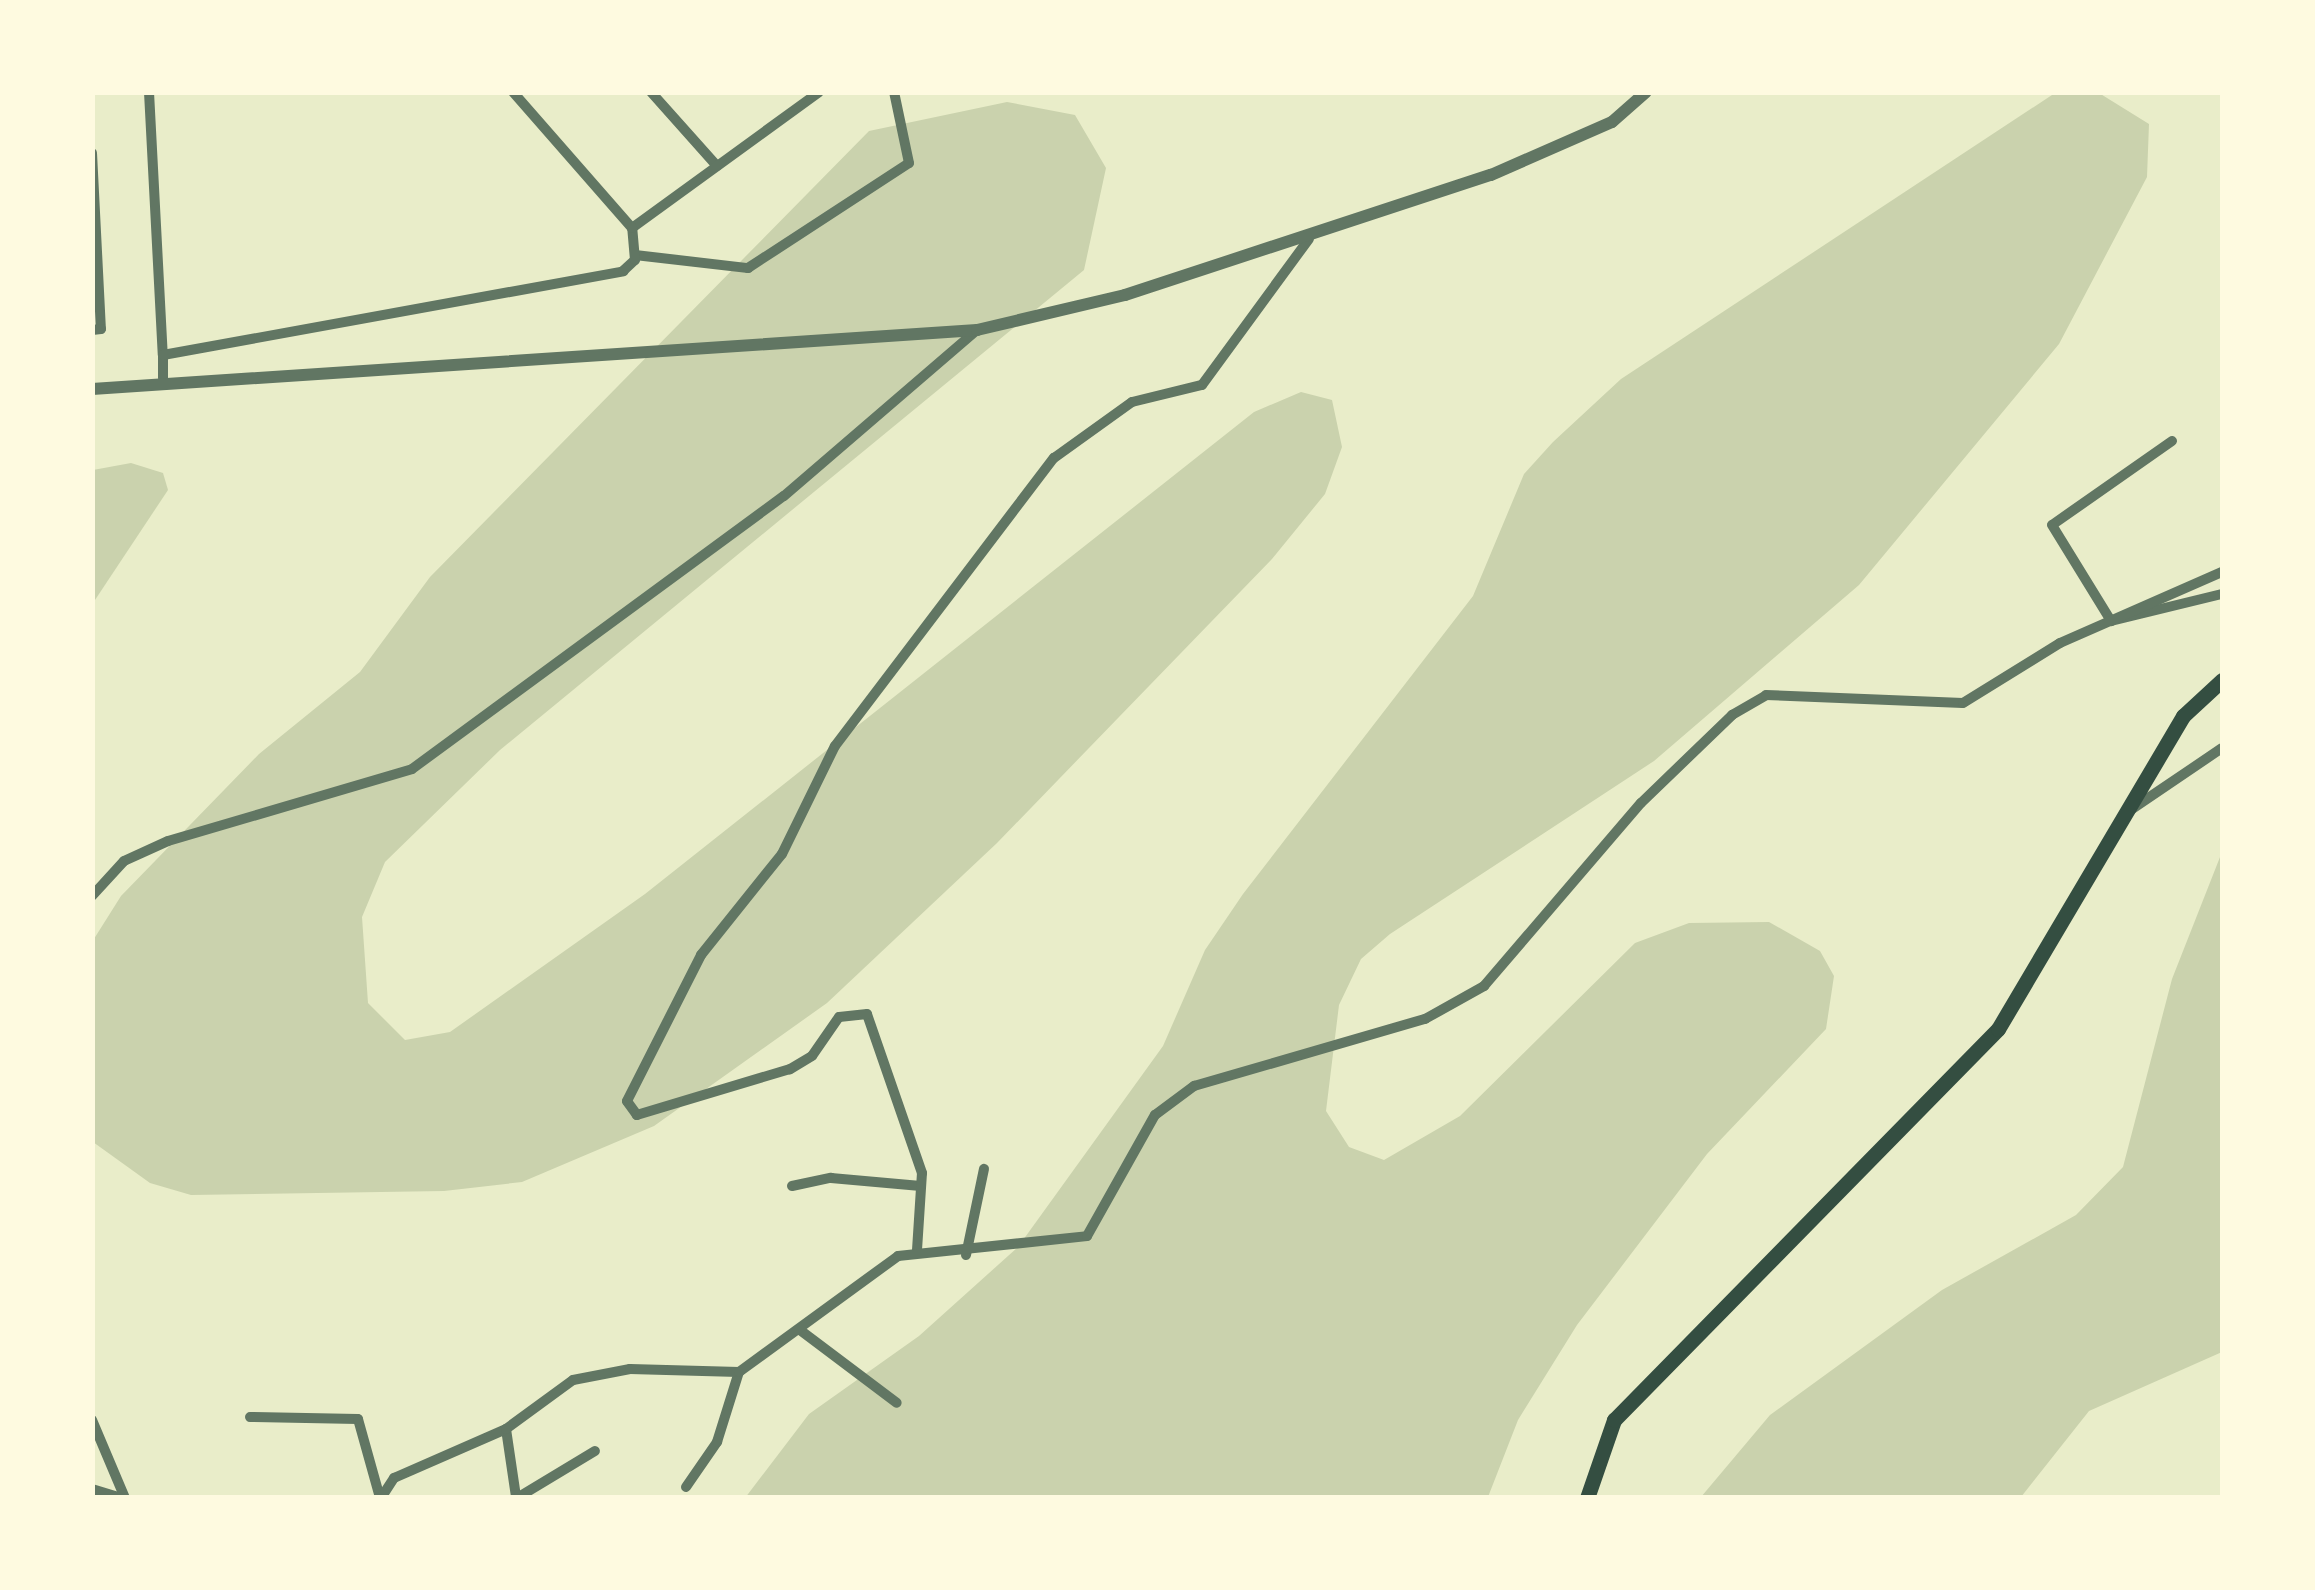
<!DOCTYPE html>
<html>
<head>
<meta charset="utf-8">
<style>
  body { margin:0 }
  #map { position:relative; width:2315px; height:1590px; overflow:hidden; background:#e9edc9; font-family:Cabin,sans-serif }
  div>[style] { position:absolute }
  .green>* { inset:0; background:#cad2ad }
  .minor>* { height:10px; margin:-5px; padding:0 5px; transform-origin:5px; border-radius:5px; background:#617663 }
  .tertiary>* { height:12px; margin:-6px; padding:0 6px; transform-origin:6px; border-radius:6px; background:#617663 }
  .secondary>* { height:15px; margin:-7.5px; padding:0 7.5px; transform-origin:7.5px; border-radius:7.5px; background:#344e41 }
  span { translate:-50% -50%; white-space:nowrap; text-align:center; line-height:1.15; -webkit-text-stroke:9px #fefae0; paint-order:stroke }
  .frame { position:absolute; inset:0; border:95px solid #fefae0; pointer-events:none }
</style>
</head>
<body>
<div id="map">
  <div class="green">
    <div style="clip-path:polygon(2055px 93px,2099px 93px,2149px 124px,2147px 177px,2059px 344px,1859px 585px,1654px 761px,1390px 934px,1361px 959px,1339px 1005px,1326px 1111px,1349px 1147px,1384px 1160px,1460px 1116px,1635px 943px,1689px 923px,1769px 922px,1820px 951px,1834px 976px,1826px 1029px,1707px 1154px,1577px 1325px,1518px 1420px,1488px 1497px,745px 1498px,809px 1414px,919px 1336px,1018px 1247px,1163px 1046px,1205px 950px,1243px 894px,1473px 596px,1524px 474px,1553px 442px,1621px 379px)"></div>
    <div style="clip-path:polygon(1007px 102px,1075px 115px,1106px 168px,1084px 270px,500px 750px,385px 862px,362px 917px,368px 1003px,405px 1040px,450px 1032px,645px 894px,1254px 412px,1301px 392px,1332px 400px,1342px 447px,1325px 494px,1272px 559px,997px 843px,827px 1003px,654px 1126px,522px 1182px,444px 1191px,191px 1195px,150px 1183px,93px 1142px,92px 942px,121px 896px,259px 754px,360px 672px,430px 577px,869px 131px)"></div>
    <div style="clip-path:polygon(131px 463px,163px 473px,168px 490px,93px 603px,93px 470px)"></div>
    <div style="clip-path:polygon(2222px 852px,2222px 1352px,2089px 1411px,2021px 1497px,1701px 1497px,1770px 1415px,1942px 1290px,2076px 1215px,2123px 1167px,2172px 979px)"></div>
  </div>
  <div class="minor">
    <div style="left:149px;top:92px;width:263px;rotate:87deg"></div>
    <div style="left:651px;top:92px;width:99px;rotate:48.3deg"></div>
    <div style="left:92px;top:153px;width:176px;rotate:87.1deg"></div>
    <div style="left:101px;top:329px;width:9px;rotate:174deg"></div>
    <div style="left:632px;top:228px;width:231px;rotate:-36deg"></div>
    <div style="left:635px;top:255px;width:114px;rotate:6.6deg"></div>
    <div style="left:748px;top:268px;width:192px;rotate:-33.1deg"></div>
    <div style="left:909px;top:163px;width:73px;rotate:-101.9deg"></div>
    <div style="left:163px;top:378px;width:23px;rotate:-90deg"></div>
    <div style="left:163px;top:355px;width:468px;rotate:-10.3deg"></div>
    <div style="left:623px;top:271px;width:16px;rotate:-43deg"></div>
    <div style="left:635px;top:260px;width:32px;rotate:-95deg"></div>
    <div style="left:632px;top:228px;width:181px;rotate:-131.2deg"></div>
    <div style="left:2172px;top:441px;width:146px;rotate:145deg"></div>
    <div style="left:2052px;top:525px;width:113px;rotate:58.4deg"></div>
    <div style="left:2111px;top:621px;width:114px;rotate:-13.7deg"></div>
    <div style="left:2129px;top:811px;width:112px;rotate:-34.1deg"></div>
    <div style="left:92px;top:896px;width:47px;rotate:-47.6deg"></div>
    <div style="left:124px;top:861px;width:48px;rotate:-24.4deg"></div>
    <div style="left:168px;top:841px;width:254px;rotate:-16.4deg"></div>
    <div style="left:412px;top:769px;width:461px;rotate:-36.3deg"></div>
    <div style="left:784px;top:496px;width:253px;rotate:-40.7deg"></div>
    <div style="left:792px;top:1186px;width:40px;rotate:-12deg"></div>
    <div style="left:831px;top:1178px;width:90px;rotate:5.1deg"></div>
    <div style="left:917px;top:1250px;width:77px;rotate:-86.3deg"></div>
    <div style="left:922px;top:1173px;width:168px;rotate:-109.1deg"></div>
    <div style="left:867px;top:1014px;width:28px;rotate:174deg"></div>
    <div style="left:839px;top:1017px;width:47px;rotate:124.7deg"></div>
    <div style="left:812px;top:1056px;width:26px;rotate:149deg"></div>
    <div style="left:790px;top:1069px;width:160px;rotate:163.3deg"></div>
    <div style="left:637px;top:1115px;width:17px;rotate:-126deg"></div>
    <div style="left:627px;top:1101px;width:164px;rotate:-63.1deg"></div>
    <div style="left:701px;top:955px;width:129px;rotate:-51.3deg"></div>
    <div style="left:782px;top:854px;width:120px;rotate:-63.9deg"></div>
    <div style="left:835px;top:746px;width:362px;rotate:-52.8deg"></div>
    <div style="left:1054px;top:458px;width:96px;rotate:-35.7deg"></div>
    <div style="left:1132px;top:402px;width:72px;rotate:-13.7deg"></div>
    <div style="left:1202px;top:385px;width:181px;rotate:-53.8deg"></div>
    <div style="left:966px;top:1255px;width:88px;rotate:-78.2deg"></div>
    <div style="left:800px;top:1330px;width:121px;rotate:37deg"></div>
    <div style="left:250px;top:1417px;width:108px;rotate:1.1deg"></div>
    <div style="left:358px;top:1419px;width:82px;rotate:74.4deg"></div>
    <div style="left:92px;top:1420px;width:85px;rotate:67.1deg"></div>
    <div style="left:506px;top:1429px;width:69px;rotate:81.6deg"></div>
    <div style="left:686px;top:1487px;width:55px;rotate:-55.4deg"></div>
    <div style="left:717px;top:1442px;width:73px;rotate:-72.6deg"></div>
    <div style="left:92px;top:1489px;width:30px;rotate:17deg"></div>
    <div style="left:381px;top:1498px;width:24px;rotate:-57deg"></div>
    <div style="left:394px;top:1478px;width:122px;rotate:-23.6deg"></div>
    <div style="left:506px;top:1429px;width:83px;rotate:-36.2deg"></div>
    <div style="left:573px;top:1380px;width:58px;rotate:-10.9deg"></div>
    <div style="left:630px;top:1369px;width:109px;rotate:1.6deg"></div>
    <div style="left:739px;top:1372px;width:197px;rotate:-36.1deg"></div>
    <div style="left:898px;top:1256px;width:190px;rotate:-6deg"></div>
    <div style="left:1087px;top:1236px;width:139px;rotate:-60.7deg"></div>
    <div style="left:1155px;top:1115px;width:49px;rotate:-36.6deg"></div>
    <div style="left:1194px;top:1086px;width:241px;rotate:-16.2deg"></div>
    <div style="left:1425px;top:1019px;width:68px;rotate:-29.2deg"></div>
    <div style="left:1484px;top:986px;width:241px;rotate:-49.4deg"></div>
    <div style="left:1641px;top:803px;width:127px;rotate:-44deg"></div>
    <div style="left:1732px;top:715px;width:39px;rotate:-30deg"></div>
    <div style="left:1766px;top:695px;width:197px;rotate:2.3deg"></div>
    <div style="left:1963px;top:703px;width:114px;rotate:-31.7deg"></div>
    <div style="left:2060px;top:643px;width:177px;rotate:-23.7deg"></div>
    <div style="left:517px;top:1498px;width:91px;rotate:-31.1deg"></div>
  </div>
  <div class="tertiary">
    <div style="left:92px;top:389px;width:887px;rotate:-3.81deg"></div>
    <div style="left:977px;top:330px;width:152px;rotate:-13.3deg"></div>
    <div style="left:1125px;top:295px;width:385px;rotate:-18.2deg"></div>
    <div style="left:1491px;top:175px;width:132px;rotate:-23.7deg"></div>
    <div style="left:1612px;top:122px;width:45px;rotate:-41.4deg"></div>
  </div>
  <div class="secondary">
    <div style="left:1587px;top:1498px;width:83px;rotate:-70.9deg"></div>
    <div style="left:1614px;top:1420px;width:548px;rotate:-45.52deg"></div>
    <div style="left:1998px;top:1029px;width:364px;rotate:-59.4deg"></div>
    <div style="left:2183px;top:716px;width:53px;rotate:-42.7deg"></div>
  </div>
  <div class="frame"></div>
</div>
</body>
</html>
